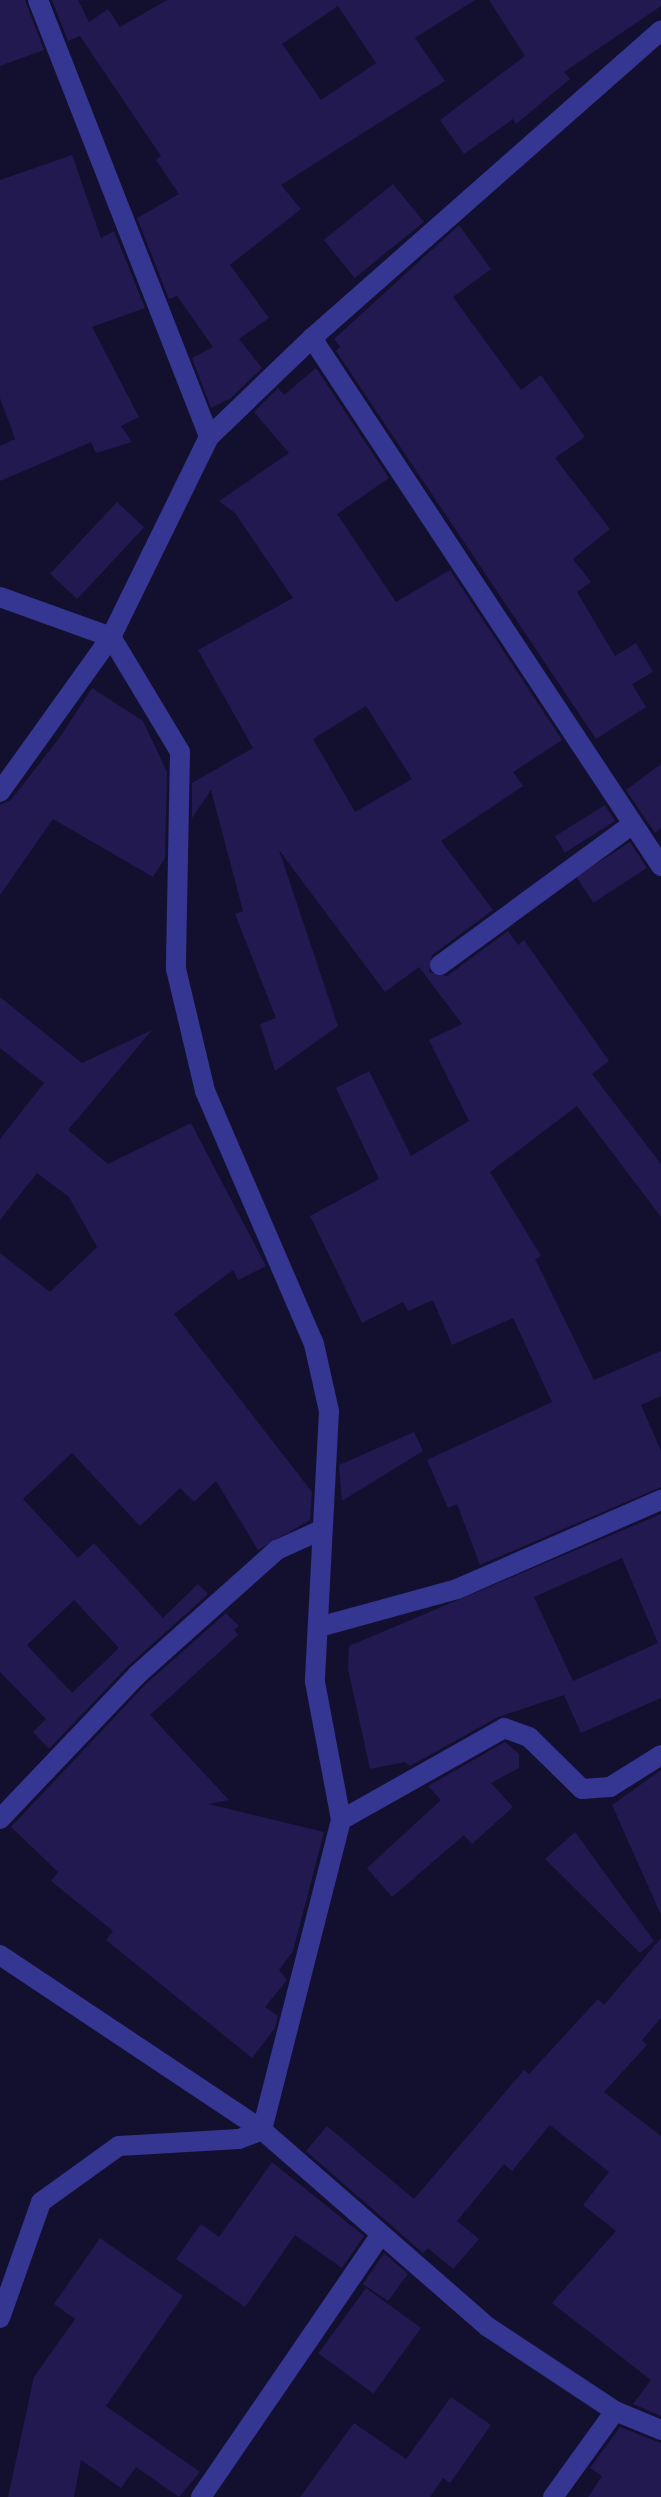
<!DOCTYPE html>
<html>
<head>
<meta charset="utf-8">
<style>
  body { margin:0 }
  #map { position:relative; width:661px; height:2497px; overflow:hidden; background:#130f2e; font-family:Karla,sans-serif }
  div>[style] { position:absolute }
  .building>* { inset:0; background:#221951; transform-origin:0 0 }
  .street>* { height:20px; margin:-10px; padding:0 10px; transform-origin:10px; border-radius:10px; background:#353592 }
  span { translate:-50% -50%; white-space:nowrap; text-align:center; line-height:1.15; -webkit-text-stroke:8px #130f2e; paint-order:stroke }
</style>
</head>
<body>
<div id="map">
  <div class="building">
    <div style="clip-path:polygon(0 0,25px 0,44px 50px,0 66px)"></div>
    <div style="clip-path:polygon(evenodd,52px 0,78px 0,89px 22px,108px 9px,120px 27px,167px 0,475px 0,415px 38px,445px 81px,281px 185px,301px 209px,230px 265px,269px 318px,239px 339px,262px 368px,231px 398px,211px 408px,192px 358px,213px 347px,177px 296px,169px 299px,137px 218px,179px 194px,156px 160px,161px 156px,80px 36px,68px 41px,52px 0,338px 6px,376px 63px,321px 100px,282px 44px,338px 6px)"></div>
    <div style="clip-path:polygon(489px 0,661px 0,661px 6px,564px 72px,570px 79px,516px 124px,513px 119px,464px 154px,440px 120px,525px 56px)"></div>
    <div style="clip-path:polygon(72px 155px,101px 238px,114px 231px,145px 308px,92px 327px,139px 417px,121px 426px,132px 442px,96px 453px,91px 442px,0 481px,0 446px,15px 439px,0 398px,0 180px)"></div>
    <div style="left:393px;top:184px;width:49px;height:89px;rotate:51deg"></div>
    <div style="clip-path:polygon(459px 225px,491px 269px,453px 297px,521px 390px,541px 375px,585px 437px,555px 458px,610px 529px,573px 559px,591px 582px,577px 592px,615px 656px,636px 643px,653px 672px,632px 684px,646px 707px,596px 739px,336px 351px,340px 347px,334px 339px)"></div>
    <div style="clip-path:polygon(evenodd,316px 368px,389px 478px,337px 514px,396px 602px,450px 570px,562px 740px,513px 772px,523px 786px,441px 841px,493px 910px,432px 955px,429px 972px,447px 976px,508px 931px,518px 945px,524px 940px,609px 1061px,592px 1074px,661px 1164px,661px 1217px,577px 1106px,490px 1172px,541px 1256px,535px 1259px,594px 1380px,661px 1351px,661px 1396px,641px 1405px,661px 1451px,661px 1487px,480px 1565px,457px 1504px,448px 1508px,427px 1460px,552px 1402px,513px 1318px,452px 1345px,433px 1300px,408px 1311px,403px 1302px,362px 1323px,310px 1216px,379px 1179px,336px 1088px,369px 1071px,411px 1156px,469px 1121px,429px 1040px,462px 1024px,419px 967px,385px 992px,279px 850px,338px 1026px,275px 1071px,260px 1024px,276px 1018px,235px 914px,243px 911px,211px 790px,192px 818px,192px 783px,253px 748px,198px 650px,293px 598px,235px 513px,219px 501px,289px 453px,254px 412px,278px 388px,284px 395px,316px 368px,366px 706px,412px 779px,355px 812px,313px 739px,366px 706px)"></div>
    <div style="left:117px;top:502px;width:37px;height:98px;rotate:43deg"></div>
    <div style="clip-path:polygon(92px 688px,143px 721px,167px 772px,165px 858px,153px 877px,53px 819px,0 895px,0 805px,11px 800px,60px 737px)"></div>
    <div style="clip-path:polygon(661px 764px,661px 828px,655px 833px,626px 790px)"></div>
    <div style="left:605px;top:805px;width:19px;height:59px;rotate:58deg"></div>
    <div style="left:630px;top:842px;width:31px;height:64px;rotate:57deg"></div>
    <div style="clip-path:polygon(evenodd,0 997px,82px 1063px,152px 1030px,68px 1130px,108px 1164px,191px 1123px,266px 1266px,238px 1280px,233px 1270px,174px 1314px,312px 1492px,310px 1520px,258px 1550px,216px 1481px,194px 1502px,180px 1488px,140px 1526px,72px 1453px,23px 1499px,78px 1558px,94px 1543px,163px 1618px,198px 1584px,208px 1594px,128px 1666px,49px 1749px,33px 1732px,46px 1719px,0 1672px,0 1253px,50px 1292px,97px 1247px,69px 1197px,37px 1173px,0 1220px,0 1139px,44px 1083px,0 1048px,0 997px,74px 1600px,119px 1648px,72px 1693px,27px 1645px,74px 1600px)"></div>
    <div style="clip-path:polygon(414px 1432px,423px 1451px,342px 1501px,339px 1465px)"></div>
    <div style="clip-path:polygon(evenodd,661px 1514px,661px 1698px,581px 1733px,564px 1695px,498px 1717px,410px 1766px,405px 1762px,370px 1769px,348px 1669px,349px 1646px,661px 1514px,622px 1558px,658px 1643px,573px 1681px,534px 1597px,622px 1558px)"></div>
    <div style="clip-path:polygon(226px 1613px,239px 1626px,234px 1630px,238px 1635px,150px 1715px,229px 1800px,208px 1804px,324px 1832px,293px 1951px,279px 1970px,287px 1980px,265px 2007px,278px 2016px,275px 2028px,252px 2058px,106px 1940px,113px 1931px,51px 1881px,58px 1872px,11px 1827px,146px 1684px)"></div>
    <div style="clip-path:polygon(505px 1742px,519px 1754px,519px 1768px,491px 1783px,513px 1807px,472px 1844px,464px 1835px,392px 1897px,367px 1868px,441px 1800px,428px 1786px)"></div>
    <div style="clip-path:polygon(661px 1770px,661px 1915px,612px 1805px)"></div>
    <div style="clip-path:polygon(575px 1832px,654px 1941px,640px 1953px,545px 1859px)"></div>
    <div style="clip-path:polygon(661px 1938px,661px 2018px,642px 2040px,647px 2045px,604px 2092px,661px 2136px,661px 2416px,633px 2404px,651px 2380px,552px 2303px,616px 2231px,583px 2205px,609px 2172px,550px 2125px,512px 2171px,504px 2164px,457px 2221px,479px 2239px,453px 2269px,428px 2248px,423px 2253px,306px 2151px,327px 2126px,414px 2199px,524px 2070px,529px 2074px,598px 1999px,604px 2005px)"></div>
    <div style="clip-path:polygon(272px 2162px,364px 2236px,342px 2268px,295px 2235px,245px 2307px,176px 2259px,201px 2224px,219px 2237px)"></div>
    <div style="clip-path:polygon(100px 2238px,183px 2296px,106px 2406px,200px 2472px,179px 2497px,136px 2467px,121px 2488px,81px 2460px,74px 2497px,8px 2497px,34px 2377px,75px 2319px,54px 2304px)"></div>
    <div style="clip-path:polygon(384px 2253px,408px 2274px,388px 2301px,363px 2284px)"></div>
    <div style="left:366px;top:2288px;width:68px;height:81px;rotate:36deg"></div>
    <div style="clip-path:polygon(451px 2397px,491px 2425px,450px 2483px,443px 2478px,430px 2497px,300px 2497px,354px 2423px,406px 2459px)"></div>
    <div style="clip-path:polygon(620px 2427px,661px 2443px,661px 2497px,588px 2497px,602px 2476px,590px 2468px)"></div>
  </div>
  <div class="street">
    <div style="left:38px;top:0;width:469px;rotate:68.6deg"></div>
    <div style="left:312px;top:338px;width:633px;rotate:56.54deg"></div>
    <div style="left:0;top:597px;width:118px;rotate:19.8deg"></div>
    <div style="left:111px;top:637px;width:134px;rotate:59deg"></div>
    <div style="left:180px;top:752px;width:217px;rotate:91.1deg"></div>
    <div style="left:176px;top:969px;width:125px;rotate:76.6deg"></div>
    <div style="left:205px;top:1091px;width:275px;rotate:66.7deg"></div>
    <div style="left:314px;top:1344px;width:69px;rotate:77.4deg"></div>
    <div style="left:329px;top:1411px;width:271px;rotate:93deg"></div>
    <div style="left:315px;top:1682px;width:140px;rotate:79.3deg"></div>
    <div style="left:341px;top:1820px;width:320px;rotate:104.3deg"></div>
    <div style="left:0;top:792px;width:191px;rotate:-54.4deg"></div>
    <div style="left:111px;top:637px;width:223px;rotate:-63.9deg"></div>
    <div style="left:209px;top:437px;width:143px;rotate:-43.9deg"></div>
    <div style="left:312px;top:338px;width:465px;rotate:-41.4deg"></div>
    <div style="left:440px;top:965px;width:239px;rotate:-36.2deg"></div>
    <div style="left:319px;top:1627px;width:143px;rotate:-15.4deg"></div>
    <div style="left:457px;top:1589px;width:223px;rotate:-23.6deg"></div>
    <div style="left:0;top:1819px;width:199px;rotate:-46.4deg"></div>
    <div style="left:137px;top:1675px;width:188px;rotate:-41.8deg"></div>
    <div style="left:277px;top:1550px;width:48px;rotate:-24.4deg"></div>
    <div style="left:341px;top:1820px;width:187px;rotate:-29.4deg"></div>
    <div style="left:504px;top:1728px;width:27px;rotate:20deg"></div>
    <div style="left:529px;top:1737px;width:74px;rotate:44.5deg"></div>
    <div style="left:582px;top:1789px;width:28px;rotate:-4deg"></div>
    <div style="left:610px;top:1787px;width:60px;rotate:-32.1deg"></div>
    <div style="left:0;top:1955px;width:315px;rotate:33.7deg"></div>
    <div style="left:262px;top:2130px;width:300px;rotate:41.1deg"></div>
    <div style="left:488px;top:2327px;width:152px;rotate:33.5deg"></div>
    <div style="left:615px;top:2411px;width:50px;rotate:22.4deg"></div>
    <div style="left:0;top:2318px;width:123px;rotate:-70.5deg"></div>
    <div style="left:41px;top:2202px;width:96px;rotate:-35.7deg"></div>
    <div style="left:119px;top:2146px;width:120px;rotate:-3.3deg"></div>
    <div style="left:239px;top:2139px;width:25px;rotate:-21deg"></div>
    <div style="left:201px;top:2497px;width:315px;rotate:-55.6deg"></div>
    <div style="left:553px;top:2497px;width:106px;rotate:-54.2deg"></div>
  </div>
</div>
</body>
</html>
